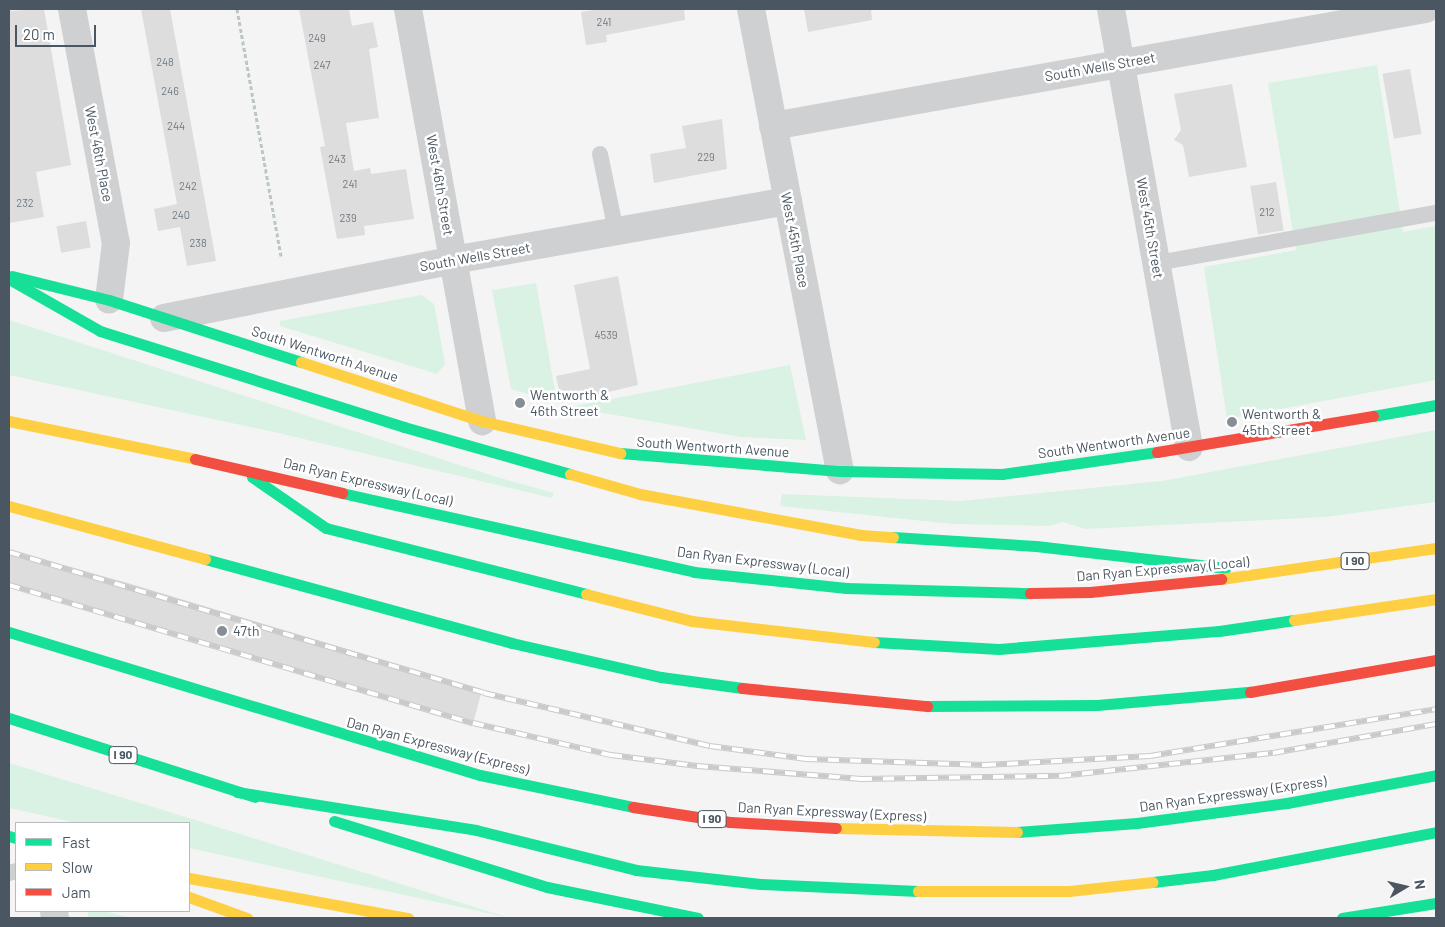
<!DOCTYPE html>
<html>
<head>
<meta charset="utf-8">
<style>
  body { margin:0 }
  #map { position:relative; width:1445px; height:927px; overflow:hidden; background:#f4f4f4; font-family:Barlow,sans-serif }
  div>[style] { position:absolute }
  .green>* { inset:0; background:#d9f2e3 }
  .building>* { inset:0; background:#ddddde; transform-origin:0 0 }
  .path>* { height:3px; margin-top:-1.5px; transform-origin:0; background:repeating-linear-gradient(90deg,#bcc7c4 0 4px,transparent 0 6.5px) }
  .lane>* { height:16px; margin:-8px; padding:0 8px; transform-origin:8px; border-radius:8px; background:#ced0d2 }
  .street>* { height:28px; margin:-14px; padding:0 14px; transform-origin:14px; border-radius:14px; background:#ced0d2 }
  .fast>* { height:11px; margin:-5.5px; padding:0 5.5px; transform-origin:5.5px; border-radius:5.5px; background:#16e098 }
  .slow>* { height:11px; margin:-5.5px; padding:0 5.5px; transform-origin:5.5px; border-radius:5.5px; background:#ffcf43 }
  .jam>* { height:11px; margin:-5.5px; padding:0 5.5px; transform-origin:5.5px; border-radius:5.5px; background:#f24e42 }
  .rail>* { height:5.5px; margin-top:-2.75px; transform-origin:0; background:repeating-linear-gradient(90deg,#fff 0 11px,#c9cacc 0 22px); box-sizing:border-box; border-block:1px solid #c9cacc }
  .dots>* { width:14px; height:14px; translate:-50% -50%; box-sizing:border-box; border:2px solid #fff; border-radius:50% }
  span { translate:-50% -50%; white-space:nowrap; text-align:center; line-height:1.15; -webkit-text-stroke:5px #fff; paint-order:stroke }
  .number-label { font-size:11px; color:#707881 }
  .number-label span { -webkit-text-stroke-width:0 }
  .shield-label span { padding:1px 4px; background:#fff; border:1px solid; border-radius:4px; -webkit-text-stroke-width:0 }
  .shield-label { font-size:12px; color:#4a5661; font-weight:700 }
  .street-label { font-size:14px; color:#4a5661 }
  .poi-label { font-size:14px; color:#4a5661 }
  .left { translate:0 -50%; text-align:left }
  .frame { position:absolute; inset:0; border:10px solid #4a5661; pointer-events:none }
  .legend { position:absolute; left:15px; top:822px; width:175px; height:90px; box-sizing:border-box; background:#fff; border:1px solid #b7bbc0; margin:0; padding:6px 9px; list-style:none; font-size:15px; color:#4a5661 }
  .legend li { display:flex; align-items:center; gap:10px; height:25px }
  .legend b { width:25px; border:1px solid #b7bbc0 }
  .north { position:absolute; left:1380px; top:862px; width:50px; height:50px; -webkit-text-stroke:4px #fff; paint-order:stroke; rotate:81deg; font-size:14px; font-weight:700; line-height:20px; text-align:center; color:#4a5661 }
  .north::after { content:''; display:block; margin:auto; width:18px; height:22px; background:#4a5661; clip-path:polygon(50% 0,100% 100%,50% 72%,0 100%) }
  .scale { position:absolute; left:15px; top:25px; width:81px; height:22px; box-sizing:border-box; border:2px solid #4a5661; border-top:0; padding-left:6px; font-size:15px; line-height:18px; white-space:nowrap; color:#4a5661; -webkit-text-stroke:4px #fff; paint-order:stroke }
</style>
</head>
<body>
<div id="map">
  <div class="green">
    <div style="clip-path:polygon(1377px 65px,1403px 232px,1436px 226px,1436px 380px,1227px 419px,1204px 267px,1296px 250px,1268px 83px)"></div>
    <div style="clip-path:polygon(536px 283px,557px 403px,511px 389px,492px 290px)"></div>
    <div style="clip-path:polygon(422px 295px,434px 304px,445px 364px,437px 374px,280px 326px,280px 321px)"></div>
    <div style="clip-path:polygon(9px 320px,500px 478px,554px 493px,552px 498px,274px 432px,9px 375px)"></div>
    <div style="clip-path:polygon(790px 365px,806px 440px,741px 437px,569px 407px)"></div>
    <div style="clip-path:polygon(1436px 430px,1436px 502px,1325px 517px,1085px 529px,1063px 522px,1050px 526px,953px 524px,780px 506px,782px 494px,961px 501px,1162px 481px)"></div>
    <div style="clip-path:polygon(9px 763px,176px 814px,510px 918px,189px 848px,189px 823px,77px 823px,9px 808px)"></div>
    <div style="clip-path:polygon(87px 911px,105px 911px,130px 918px,89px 918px)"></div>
  </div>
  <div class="building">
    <div style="clip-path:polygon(44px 9px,71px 165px,36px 172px,44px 217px,9px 223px,9px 11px)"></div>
    <div style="clip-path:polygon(141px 9px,170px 9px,216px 261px,187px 266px,180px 227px,158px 231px,154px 209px,177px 204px)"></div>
    <div style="clip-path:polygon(299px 9px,349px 9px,352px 26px,373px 22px,378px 47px,369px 49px,379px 118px,346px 123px,354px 171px,370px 168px,371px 174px,406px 169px,414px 219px,364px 226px,365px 235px,337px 239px,320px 147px,325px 146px)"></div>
    <div style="clip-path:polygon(600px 9px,684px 9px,685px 20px,606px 35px,607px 42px,586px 45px,581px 12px)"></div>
    <div style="clip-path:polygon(804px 9px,871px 9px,872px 20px,808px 32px)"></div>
    <div style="left:1410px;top:69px;width:66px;height:28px;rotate:80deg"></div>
    <div style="clip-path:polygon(1232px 84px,1247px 167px,1189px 177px,1183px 145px,1174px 140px,1181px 130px,1174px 94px)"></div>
    <div style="clip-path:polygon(722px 119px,727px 169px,654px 183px,650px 154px,686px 148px,682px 126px)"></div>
    <div style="left:1276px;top:182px;width:49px;height:26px;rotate:81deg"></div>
    <div style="left:86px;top:221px;width:27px;height:30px;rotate:80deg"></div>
    <div style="clip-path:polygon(618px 276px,638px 385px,562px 403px,556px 376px,590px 369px,574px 285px)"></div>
    <div style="clip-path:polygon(9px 551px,128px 583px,482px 690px,473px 724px,9px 587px)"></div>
  </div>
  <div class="path">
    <div style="left:237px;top:9px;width:251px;rotate:79.9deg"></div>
  </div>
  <div class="lane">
    <div style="left:600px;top:154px;width:79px;rotate:78.3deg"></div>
    <div style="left:1157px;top:263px;width:283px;rotate:-10.2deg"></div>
    <div style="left:9px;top:873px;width:7px;rotate:-16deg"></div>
  </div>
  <div class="street">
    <div style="left:72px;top:9px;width:238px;rotate:79.4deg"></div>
    <div style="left:116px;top:243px;width:57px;rotate:97deg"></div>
    <div style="left:408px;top:9px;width:419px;rotate:79.8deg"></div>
    <div style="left:751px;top:9px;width:470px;rotate:79.1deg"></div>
    <div style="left:1111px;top:9px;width:445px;rotate:79.9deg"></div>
    <div style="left:773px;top:126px;width:663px;rotate:-10.16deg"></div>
    <div style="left:164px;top:318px;width:295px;rotate:-11.3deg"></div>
    <div style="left:453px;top:260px;width:340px;rotate:-10deg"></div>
    <div style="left:54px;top:911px;width:7px;rotate:82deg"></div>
  </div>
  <div class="fast">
    <div style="left:12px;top:276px;width:100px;rotate:13.9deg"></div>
    <div style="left:109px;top:300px;width:202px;rotate:17.9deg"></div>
    <div style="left:9px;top:279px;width:105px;rotate:29.7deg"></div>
    <div style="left:100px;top:331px;width:319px;rotate:17.5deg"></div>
    <div style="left:404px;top:427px;width:173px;rotate:15.8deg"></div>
    <div style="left:1373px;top:416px;width:64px;rotate:-9.9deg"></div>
    <div style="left:620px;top:453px;width:221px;rotate:4.7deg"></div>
    <div style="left:840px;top:471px;width:162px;rotate:1.1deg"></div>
    <div style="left:1002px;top:474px;width:157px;rotate:-8.1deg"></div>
    <div style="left:252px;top:477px;width:90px;rotate:34.6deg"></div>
    <div style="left:326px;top:528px;width:268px;rotate:14.2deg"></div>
    <div style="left:342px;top:493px;width:361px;rotate:12.6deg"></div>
    <div style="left:694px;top:572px;width:153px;rotate:6deg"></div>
    <div style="left:846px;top:588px;width:184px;rotate:1.6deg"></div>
    <div style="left:893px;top:537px;width:143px;rotate:3.6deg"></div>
    <div style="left:1036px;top:546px;width:191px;rotate:6.6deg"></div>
    <div style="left:205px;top:559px;width:318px;rotate:15.3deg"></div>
    <div style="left:512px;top:643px;width:153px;rotate:12.9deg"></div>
    <div style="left:661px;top:677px;width:82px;rotate:7.7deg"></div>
    <div style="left:9px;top:632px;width:492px;rotate:16.9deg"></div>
    <div style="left:480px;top:775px;width:156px;rotate:11.8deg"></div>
    <div style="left:874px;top:642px;width:125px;rotate:3.2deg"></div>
    <div style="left:999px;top:649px;width:221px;rotate:-4.7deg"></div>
    <div style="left:1219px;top:631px;width:76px;rotate:-8.3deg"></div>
    <div style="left:927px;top:706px;width:170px;rotate:-0.3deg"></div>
    <div style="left:1097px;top:705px;width:154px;rotate:-4.9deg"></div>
    <div style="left:9px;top:718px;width:258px;rotate:17.8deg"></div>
    <div style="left:237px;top:792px;width:242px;rotate:9deg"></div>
    <div style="left:476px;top:830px;width:165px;rotate:14deg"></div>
    <div style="left:636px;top:870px;width:125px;rotate:6.4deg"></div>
    <div style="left:760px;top:884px;width:158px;rotate:2.5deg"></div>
    <div style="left:334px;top:821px;width:223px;rotate:17.2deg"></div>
    <div style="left:547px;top:887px;width:154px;rotate:11.6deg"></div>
    <div style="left:1017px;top:832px;width:120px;rotate:-4.3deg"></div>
    <div style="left:1137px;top:823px;width:151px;rotate:-7.6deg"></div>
    <div style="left:1287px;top:803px;width:152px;rotate:-10.6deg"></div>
    <div style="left:9px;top:836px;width:7px;rotate:16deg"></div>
    <div style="left:1153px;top:882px;width:60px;rotate:-6.7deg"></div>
    <div style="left:1213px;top:875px;width:227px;rotate:-10.9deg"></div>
    <div style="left:1342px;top:918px;width:95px;rotate:-9.1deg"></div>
  </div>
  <div class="slow">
    <div style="left:301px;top:362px;width:190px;rotate:18.1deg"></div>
    <div style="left:482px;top:421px;width:142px;rotate:13.1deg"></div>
    <div style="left:9px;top:421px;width:190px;rotate:11.5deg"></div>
    <div style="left:570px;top:474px;width:73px;rotate:15.9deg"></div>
    <div style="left:640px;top:494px;width:225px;rotate:10.5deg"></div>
    <div style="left:861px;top:535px;width:32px;rotate:4deg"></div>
    <div style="left:9px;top:506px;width:203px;rotate:15.1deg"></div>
    <div style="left:1221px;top:579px;width:217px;rotate:-8.2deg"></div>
    <div style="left:586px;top:594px;width:109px;rotate:14.3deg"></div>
    <div style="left:692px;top:621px;width:183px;rotate:6.6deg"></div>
    <div style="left:1294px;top:620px;width:144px;rotate:-8.4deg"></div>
    <div style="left:836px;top:828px;width:181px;rotate:1.3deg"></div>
    <div style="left:189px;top:878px;width:223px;rotate:10.4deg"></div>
    <div style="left:918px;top:891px;width:151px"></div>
    <div style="left:1069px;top:891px;width:84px;rotate:-6.1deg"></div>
    <div style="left:189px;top:897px;width:62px;rotate:19.9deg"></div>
  </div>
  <div class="jam">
    <div style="left:1157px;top:452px;width:219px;rotate:-9.5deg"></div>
    <div style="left:195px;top:459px;width:151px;rotate:13deg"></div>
    <div style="left:1030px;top:593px;width:60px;rotate:-1deg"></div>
    <div style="left:1090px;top:592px;width:132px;rotate:-5.7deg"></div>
    <div style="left:742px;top:688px;width:186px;rotate:5.6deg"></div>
    <div style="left:1250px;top:692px;width:189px;rotate:-9.8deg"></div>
    <div style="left:633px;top:807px;width:98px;rotate:8.8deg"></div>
    <div style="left:730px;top:822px;width:106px;rotate:3.2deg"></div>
  </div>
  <div class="rail">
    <div style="left:9px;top:552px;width:495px;rotate:16.5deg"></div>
    <div style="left:484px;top:693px;width:232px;rotate:13.2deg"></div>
    <div style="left:710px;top:746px;width:97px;rotate:7.7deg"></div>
    <div style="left:806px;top:759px;width:179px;rotate:1.9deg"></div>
    <div style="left:985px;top:765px;width:165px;rotate:-3.1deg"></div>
    <div style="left:1150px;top:756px;width:290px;rotate:-9.3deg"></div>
    <div style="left:9px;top:585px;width:484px;rotate:16.6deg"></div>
    <div style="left:473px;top:723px;width:142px;rotate:13.1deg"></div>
    <div style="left:611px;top:755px;width:87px;rotate:7.3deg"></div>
    <div style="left:697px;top:766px;width:165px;rotate:4.5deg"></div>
    <div style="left:861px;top:779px;width:199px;rotate:-0.9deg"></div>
    <div style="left:1060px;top:776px;width:214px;rotate:-6.2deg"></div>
    <div style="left:1273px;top:753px;width:166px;rotate:-10.1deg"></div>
  </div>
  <div class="dots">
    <div style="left:520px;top:403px;background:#868d94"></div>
    <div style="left:1232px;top:422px;background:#868d94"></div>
    <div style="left:222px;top:631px;background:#868d94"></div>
  </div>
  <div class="number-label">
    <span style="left:604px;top:22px">241</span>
    <span style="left:317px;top:38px">249</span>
    <span style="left:165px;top:62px">248</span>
    <span style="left:322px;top:65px">247</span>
    <span style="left:170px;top:91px">246</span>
    <span style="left:176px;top:126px">244</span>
    <span style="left:706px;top:157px">229</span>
    <span style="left:337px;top:159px">243</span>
    <span style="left:350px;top:184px">241</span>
    <span style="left:188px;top:186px">242</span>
    <span style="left:25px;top:203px">232</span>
    <span style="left:1267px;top:212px">212</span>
    <span style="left:181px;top:215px">240</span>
    <span style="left:348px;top:218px">239</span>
    <span style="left:198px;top:243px">238</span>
    <span style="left:606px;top:335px">4539</span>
  </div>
  <div class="shield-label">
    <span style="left:1355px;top:561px">I 90</span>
    <span style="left:123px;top:755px">I 90</span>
    <span style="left:712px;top:819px">I 90</span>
  </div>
  <div class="street-label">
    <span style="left:1100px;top:67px;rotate:-10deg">South Wells Street</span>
    <span style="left:99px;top:154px;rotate:79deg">West 46th Place</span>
    <span style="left:440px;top:185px;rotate:80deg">West 46th Street</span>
    <span style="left:1150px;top:228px;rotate:80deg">West 45th Street</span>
    <span style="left:795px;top:240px;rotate:79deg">West 45th Place</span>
    <span style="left:475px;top:257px;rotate:-10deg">South Wells Street</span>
    <span style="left:325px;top:354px;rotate:18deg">South Wentworth Avenue</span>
    <span style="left:1114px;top:443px;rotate:-8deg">South Wentworth Avenue</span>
    <span style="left:713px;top:447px;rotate:4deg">South Wentworth Avenue</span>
    <span style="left:368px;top:482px;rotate:13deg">Dan Ryan Expressway (Local)</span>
    <span style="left:763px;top:562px;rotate:7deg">Dan Ryan Expressway (Local)</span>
    <span style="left:1163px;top:569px;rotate:-5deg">Dan Ryan Expressway (Local)</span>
    <span style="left:438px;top:746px;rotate:15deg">Dan Ryan Expressway (Express)</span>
    <span style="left:1233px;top:794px;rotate:-8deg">Dan Ryan Expressway (Express)</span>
    <span style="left:832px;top:812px;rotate:3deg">Dan Ryan Expressway (Express)</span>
  </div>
  <div class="poi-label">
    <span class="left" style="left:530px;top:403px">Wentworth &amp;<br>46th Street</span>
    <span class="left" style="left:1242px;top:422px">Wentworth &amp;<br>45th Street</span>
    <span class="left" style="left:233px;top:631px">47th</span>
  </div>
  <div class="frame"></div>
  <ul class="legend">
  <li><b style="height:6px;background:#16e098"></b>Fast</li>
  <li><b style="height:6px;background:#ffcf43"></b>Slow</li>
  <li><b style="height:6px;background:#f24e42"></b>Jam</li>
  </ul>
  <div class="north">N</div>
  <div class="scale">20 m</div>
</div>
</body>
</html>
